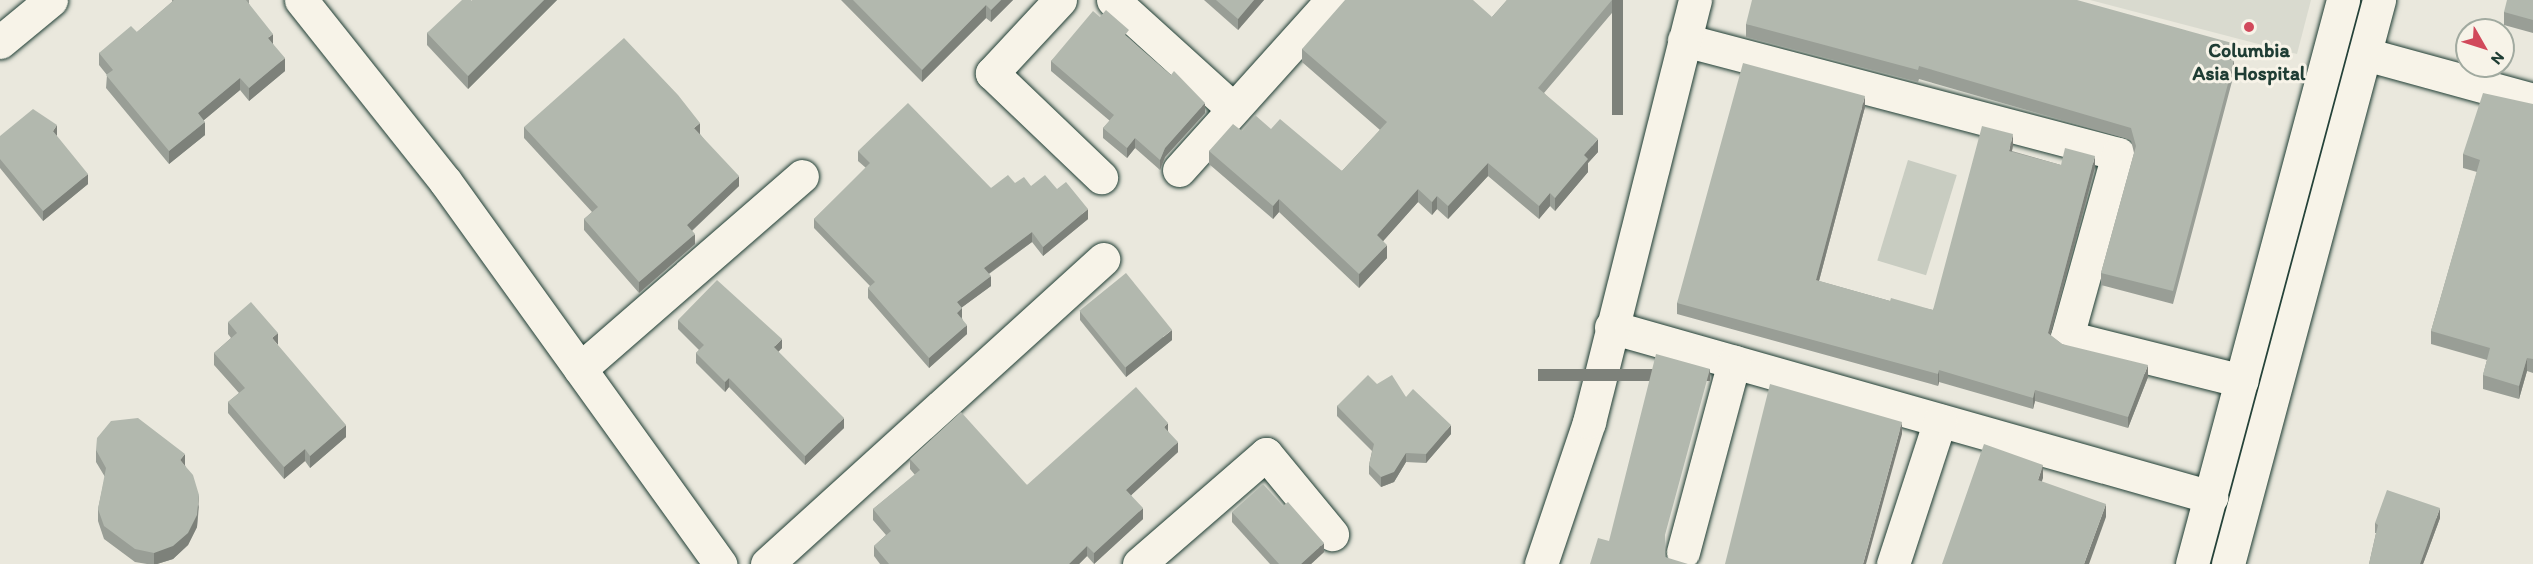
<!DOCTYPE html>
<html>
<head>
<meta charset="utf-8">
<style>
  body { margin:0 }
  #map { position:relative; width:2533px; height:564px; overflow:hidden; background:#eae8dd; font-family:Itim,sans-serif }
  div>[style] { position:absolute }
  .built>* { inset:0; background:#d9dacf }
  .green>* { inset:0; background:#c8ccc1; transform-origin:0 0 }
  .roads { filter:drop-shadow(0 0 2px #1f3d34) drop-shadow(0 0 2px #1f3d34) }
  .street>* { height:33px; margin:-16.5px; padding:0 16.5px; transform-origin:16.5px; border-radius:16.5px; background:#f7f3e8 }
  .secondary>* { height:33px; margin:-16.5px; padding:0 16.5px; transform-origin:16.5px; border-radius:16.5px; background:#f7f3e8 }
  .wall>* { inset:0; background:#999e96 }
  .shaded-wall>* { inset:0; background:#7d817a; transform-origin:0 0 }
  .building>* { inset:0; background:#b2b8ae; transform-origin:0 0 }
  .dots>* { width:16px; height:16px; translate:-50% -50%; box-sizing:border-box; border:3px solid #f7f3e8; border-radius:50% }
  span { translate:-50% -50%; white-space:nowrap; text-align:center; line-height:1.15; -webkit-text-stroke:6px #f7f3e8; paint-order:stroke }
  .poi-label { font-size:20px; color:#1f3d34; font-weight:700 }
  .north { position:absolute; left:2455px; top:18px; width:60px; height:60px; box-sizing:border-box; background:#f7f3e8; border:2px solid #a1aaa0; border-radius:50%; rotate:129deg; font-size:16px; font-weight:700; line-height:24px; text-align:center; color:#1f3d34 }
  .north::after { content:''; display:block; margin:auto; width:21px; height:27px; background:#d1495b; clip-path:polygon(50% 0,100% 100%,50% 72%,0 100%) }
</style>
</head>
<body>
<div id="map">
  <div class="built">
    <div style="clip-path:polygon(2090px 0,2311px 0,2297px 54px)"></div>
  </div>
  <div class="green">
    <div style="left:1908px;top:160px;width:51px;height:105px;rotate:17deg"></div>
  </div>
  <div class="roads">
    <div class="street">
      <div style="left:301px;top:0;width:231px;rotate:51.5deg"></div>
      <div style="left:445px;top:181px;width:472px;rotate:54.3deg"></div>
      <div style="left:1060px;top:0;width:100px;rotate:133deg"></div>
      <div style="left:992px;top:73px;width:151px;rotate:43.7deg"></div>
      <div style="left:1113px;top:0;width:162px;rotate:42.2deg"></div>
      <div style="left:1684px;top:40px;width:449px;rotate:14.7deg"></div>
      <div style="left:2118px;top:154px;width:190px;rotate:105.6deg"></div>
      <div style="left:2067px;top:337px;width:180px;rotate:14.1deg"></div>
      <div style="left:0;top:42px;width:66px;rotate:-39.5deg"></div>
      <div style="left:2365px;top:54px;width:174px;rotate:15.3deg"></div>
      <div style="left:1179px;top:170px;width:229px;rotate:-48deg"></div>
      <div style="left:1611px;top:327px;width:624px;rotate:15.82deg"></div>
      <div style="left:580px;top:369px;width:294px;rotate:-41deg"></div>
      <div style="left:1683px;top:552px;width:197px;rotate:-75deg"></div>
      <div style="left:767px;top:564px;width:454px;rotate:-42.2deg"></div>
      <div style="left:1139px;top:564px;width:168px;rotate:-40.9deg"></div>
      <div style="left:1266px;top:454px;width:104px;rotate:50.5deg"></div>
      <div style="left:1541px;top:564px;width:150px;rotate:-71.3deg"></div>
      <div style="left:1589px;top:422px;width:435px;rotate:-75.9deg"></div>
      <div style="left:1893px;top:564px;width:151px;rotate:-71.9deg"></div>
    </div>
    <div class="secondary">
      <div style="left:2192px;top:564px;width:584px;rotate:-75.01deg"></div>
      <div style="left:2228px;top:564px;width:584px;rotate:-75.01deg"></div>
    </div>
  </div>
  <div class="wall">
    <div style="clip-path:polygon(172px 0,249px 0,249px 4px,273px 44px,285px 71px,249px 101px,240px 90px,204px 120px,205px 135px,169px 164px,106px 88px,107px 75px,99px 65px,99px 53px,137px 32px,172px 2px)"></div>
    <div style="clip-path:polygon(473px 0,557px 0,468px 89px,427px 45px,427px 33px)"></div>
    <div style="clip-path:polygon(841px 0,1013px 0,991px 22px,986px 18px,922px 82px)"></div>
    <div style="clip-path:polygon(1204px 0,1264px 0,1238px 30px)"></div>
    <div style="clip-path:polygon(1507px 0,1623px 0,1544px 93px,1598px 152px,1588px 163px,1588px 172px,1555px 211px,1550px 206px,1539px 219px,1488px 176px,1448px 219px,1437px 209px,1432px 215px,1418px 202px,1383px 241px,1387px 258px,1359px 288px,1279px 212px,1273px 219px,1209px 164px,1209px 151px,1242px 131px,1271px 129px,1342px 171px,1380px 130px,1302px 62px,1302px 49px,1492px 17px)"></div>
    <div style="clip-path:polygon(2533px 0,2533px 33px,2504px 25px,2504px 12px)"></div>
    <div style="clip-path:polygon(1100px 17px,1129px 38px,1205px 113px,1165px 157px,1160px 170px,1135px 148px,1127px 158px,1103px 138px,1103px 128px,1110px 121px,1051px 71px,1051px 61px)"></div>
    <div style="clip-path:polygon(1746px 24px,2232px 56px,2231px 60px,2234px 74px,2173px 304px,2101px 285px,2101px 273px,2134px 153px,2131px 140px,1919px 79px,1918px 82px,1746px 37px)"></div>
    <div style="clip-path:polygon(2533px 104px,2533px 373px,2527px 371px,2519px 399px,2483px 389px,2483px 375px,2487px 360px,2431px 344px,2431px 331px,2477px 172px,2463px 168px,2463px 154px)"></div>
    <div style="clip-path:polygon(1865px 107px,1819px 281px,1890px 301px,1933px 310px,2013px 146px,2012px 151px,2061px 165px,2095px 167px,2050px 335px,2062px 344px,2148px 377px,2128px 428px,2035px 401px,2033px 409px,1939px 382px,1938px 386px,1677px 314px,1677px 303px)"></div>
    <div style="clip-path:polygon(524px 127px,700px 134px,739px 186px,692px 231px,695px 244px,639px 293px,584px 230px,584px 219px,592px 212px,524px 138px)"></div>
    <div style="clip-path:polygon(57px 135px,56px 136px,88px 184px,43px 221px,0 168px,0 136px)"></div>
    <div style="clip-path:polygon(858px 151px,991px 188px,1015px 183px,1031px 186px,1057px 189px,1088px 219px,1043px 256px,1032px 242px,989px 274px,991px 286px,962px 307px,962px 318px,967px 334px,929px 368px,868px 298px,868px 288px,870px 286px,814px 228px,814px 219px,866px 168px,858px 161px)"></div>
    <div style="clip-path:polygon(1080px 311px,1172px 340px,1126px 377px,1080px 320px)"></div>
    <div style="clip-path:polygon(678px 320px,782px 348px,778px 352px,844px 428px,805px 465px,729px 387px,725px 392px,696px 363px,696px 353px,699px 350px,678px 329px)"></div>
    <div style="clip-path:polygon(228px 322px,277px 345px,346px 437px,310px 468px,305px 461px,284px 479px,228px 413px,228px 402px,239px 393px,214px 365px,214px 353px,231px 338px,228px 334px)"></div>
    <div style="clip-path:polygon(1377px 384px,1406px 397px,1451px 434px,1426px 463px,1406px 462px,1394px 482px,1381px 487px,1369px 474px,1369px 465px,1372px 451px,1337px 416px,1337px 406px)"></div>
    <div style="clip-path:polygon(1168px 431px,1178px 452px,1131px 495px,1143px 519px,1094px 564px,1087px 556px,1079px 564px,880px 564px,874px 556px,874px 546px,886px 535px,873px 520px,873px 509px,915px 475px,910px 469px,910px 459px,1027px 485px)"></div>
    <div style="clip-path:polygon(96px 450px,185px 465px,199px 507px,197px 527px,188px 545px,173px 559px,157px 564px,147px 564px,135px 562px,104px 539px,98px 521px,98px 509px,105px 477px,96px 462px)"></div>
    <div style="clip-path:polygon(1232px 512px,1324px 552px,1311px 564px,1270px 564px,1232px 522px)"></div>
    <div style="clip-path:polygon(2440px 518px,2423px 564px,2369px 564px,2376px 533px,2375px 533px,2375px 523px)"></div>
  </div>
  <div class="shaded-wall">
    <div style="clip-path:polygon(544px 0,557px 0,468px 89px,468px 76px)"></div>
    <div style="clip-path:polygon(1001px 0,1013px 0,991px 22px,991px 10px)"></div>
    <div style="clip-path:polygon(1254px 0,1264px 0,1238px 30px,1238px 19px)"></div>
    <div style="left:1612px;top:0;width:11px;height:115px"></div>
    <div style="clip-path:polygon(986px 5px,986px 18px,922px 82px,922px 70px)"></div>
    <div style="clip-path:polygon(273px 34px,273px 46px,268px 38px)"></div>
    <div style="clip-path:polygon(2232px 43px,2232px 56px,2228px 72px,2228px 59px)"></div>
    <div style="clip-path:polygon(285px 58px,285px 71px,249px 101px,249px 88px)"></div>
    <div style="left:2234px;top:61px;width:13px;height:238px;rotate:90deg"></div>
    <div style="clip-path:polygon(240px 78px,240px 90px,198px 125px,198px 113px)"></div>
    <div style="clip-path:polygon(1865px 96px,1865px 107px,1816px 292px,1816px 280px)"></div>
    <div style="clip-path:polygon(1205px 103px,1205px 113px,1165px 157px,1160px 170px,1160px 160px,1165px 148px)"></div>
    <div style="clip-path:polygon(205px 122px,205px 135px,169px 164px,169px 151px)"></div>
    <div style="clip-path:polygon(700px 123px,700px 134px,694px 139px,694px 128px)"></div>
    <div style="clip-path:polygon(57px 125px,57px 135px,53px 141px,53px 131px)"></div>
    <div style="clip-path:polygon(2013px 134px,2013px 146px,2009px 162px,2009px 151px)"></div>
    <div style="clip-path:polygon(1135px 138px,1135px 148px,1127px 158px,1127px 148px)"></div>
    <div style="clip-path:polygon(1598px 139px,1598px 152px,1588px 163px,1588px 172px,1555px 211px,1555px 198px,1584px 155px)"></div>
    <div style="clip-path:polygon(2095px 156px,2095px 167px,2048px 345px,2048px 333px)"></div>
    <div style="clip-path:polygon(1488px 163px,1488px 176px,1448px 219px,1448px 206px)"></div>
    <div style="clip-path:polygon(88px 174px,88px 184px,43px 221px,43px 211px)"></div>
    <div style="clip-path:polygon(739px 176px,739px 186px,687px 235px,687px 225px)"></div>
    <div style="clip-path:polygon(1418px 189px,1418px 202px,1377px 248px,1377px 235px)"></div>
    <div style="clip-path:polygon(1550px 193px,1550px 206px,1539px 219px,1539px 206px)"></div>
    <div style="clip-path:polygon(1437px 196px,1437px 209px,1432px 215px,1432px 202px)"></div>
    <div style="clip-path:polygon(1279px 199px,1279px 212px,1273px 219px,1273px 206px)"></div>
    <div style="clip-path:polygon(1088px 209px,1088px 219px,1043px 256px,1043px 247px)"></div>
    <div style="clip-path:polygon(1032px 232px,1032px 242px,984px 277px,984px 268px)"></div>
    <div style="clip-path:polygon(695px 234px,695px 244px,639px 293px,639px 282px)"></div>
    <div style="clip-path:polygon(1387px 245px,1387px 258px,1359px 288px,1359px 274px)"></div>
    <div style="clip-path:polygon(991px 276px,991px 286px,957px 311px,957px 302px)"></div>
    <div style="clip-path:polygon(962px 308px,962px 317px,957px 322px,957px 313px)"></div>
    <div style="clip-path:polygon(967px 325px,967px 334px,929px 368px,929px 358px)"></div>
    <div style="clip-path:polygon(1172px 330px,1172px 340px,1126px 377px,1126px 367px)"></div>
    <div style="clip-path:polygon(278px 333px,278px 345px,272px 338px)"></div>
    <div style="clip-path:polygon(782px 339px,782px 348px,774px 356px,774px 347px)"></div>
    <div style="clip-path:polygon(2527px 358px,2527px 371px,2519px 399px,2519px 386px)"></div>
    <div style="clip-path:polygon(2148px 365px,2148px 377px,2128px 428px,2128px 417px)"></div>
    <div style="left:1710px;top:369px;width:12px;height:172px;rotate:90deg"></div>
    <div style="clip-path:polygon(1939px 370px,1939px 382px,1938px 386px,1938px 374px)"></div>
    <div style="clip-path:polygon(729px 378px,729px 387px,725px 392px,725px 382px)"></div>
    <div style="clip-path:polygon(2035px 390px,2035px 401px,2033px 409px,2033px 398px)"></div>
    <div style="clip-path:polygon(844px 418px,844px 428px,805px 465px,805px 456px)"></div>
    <div style="clip-path:polygon(1902px 422px,1902px 434px,1866px 564px,1863px 564px)"></div>
    <div style="clip-path:polygon(1168px 423px,1168px 434px,1164px 427px)"></div>
    <div style="clip-path:polygon(346px 425px,346px 437px,310px 468px,310px 456px)"></div>
    <div style="clip-path:polygon(1451px 425px,1451px 434px,1426px 463px,1426px 454px)"></div>
    <div style="clip-path:polygon(1178px 442px,1178px 452px,1126px 500px,1126px 490px)"></div>
    <div style="clip-path:polygon(305px 449px,305px 461px,284px 479px,284px 467px)"></div>
    <div style="clip-path:polygon(1406px 453px,1406px 462px,1394px 482px,1381px 487px,1381px 477px)"></div>
    <div style="clip-path:polygon(185px 454px,185px 466px,180px 460px)"></div>
    <div style="clip-path:polygon(2043px 465px,2043px 478px,2038px 493px,2038px 480px)"></div>
    <div style="clip-path:polygon(199px 495px,197px 527px,188px 545px,173px 559px,157px 564px,154px 564px,154px 553px)"></div>
    <div style="clip-path:polygon(2106px 504px,2106px 517px,2089px 564px,2084px 564px)"></div>
    <div style="clip-path:polygon(1143px 508px,1143px 519px,1094px 564px,1094px 553px)"></div>
    <div style="clip-path:polygon(2440px 508px,2440px 518px,2423px 564px,2420px 564px)"></div>
    <div style="clip-path:polygon(1324px 543px,1324px 552px,1311px 564px,1301px 564px)"></div>
    <div style="clip-path:polygon(1087px 546px,1087px 556px,1079px 564px,1069px 564px)"></div>
  </div>
  <div class="building">
    <div style="clip-path:polygon(174px 0,246px 0,273px 34px,268px 38px,285px 58px,249px 88px,240px 78px,198px 113px,205px 122px,169px 151px,106px 75px,113px 70px,99px 53px,131px 26px,137px 32px)"></div>
    <div style="clip-path:polygon(462px 0,471px 0,472px 1px,473px 0,544px 0,468px 76px,427px 33px)"></div>
    <div style="clip-path:polygon(853px 0,1001px 0,991px 10px,986px 5px,922px 70px)"></div>
    <div style="clip-path:polygon(1216px 0,1254px 0,1238px 19px)"></div>
    <div style="clip-path:polygon(1345px 0,1473px 0,1492px 17px,1507px 0,1612px 0,1538px 88px,1598px 139px,1584px 155px,1588px 159px,1555px 198px,1550px 193px,1539px 206px,1488px 163px,1448px 206px,1437px 196px,1432px 202px,1418px 189px,1377px 235px,1387px 245px,1359px 274px,1279px 199px,1273px 206px,1209px 151px,1233px 124px,1242px 131px,1255px 115px,1271px 129px,1280px 119px,1342px 171px,1387px 122px,1302px 49px)"></div>
    <div style="clip-path:polygon(1752px 0,2077px 0,2232px 43px,2228px 59px,2234px 61px,2173px 291px,2101px 273px,2136px 146px,2131px 128px,1919px 66px,1918px 70px,1746px 24px)"></div>
    <div style="clip-path:polygon(2507px 0,2533px 0,2533px 20px,2504px 12px)"></div>
    <div style="clip-path:polygon(1106px 10px,1129px 30px,1125px 35px,1171px 75px,1174px 71px,1205px 103px,1165px 148px,1160px 160px,1135px 138px,1127px 148px,1103px 128px,1114px 115px,1051px 61px,1093px 11px,1100px 17px)"></div>
    <div style="clip-path:polygon(624px 38px,678px 95px,700px 123px,694px 128px,739px 176px,687px 225px,695px 234px,639px 282px,584px 219px,598px 207px,524px 127px)"></div>
    <div style="clip-path:polygon(1743px 63px,1865px 96px,1816px 280px,1890px 301px,1891px 298px,1933px 310px,1982px 126px,2013px 134px,2009px 151px,2061px 165px,2065px 148px,2095px 156px,2048px 333px,2062px 344px,2148px 365px,2128px 417px,2035px 390px,2033px 398px,1939px 370px,1938px 374px,1677px 303px)"></div>
    <div style="clip-path:polygon(2483px 93px,2533px 104px,2533px 359px,2527px 358px,2519px 386px,2483px 375px,2490px 348px,2431px 331px,2480px 160px,2463px 154px)"></div>
    <div style="clip-path:polygon(908px 103px,991px 188px,1008px 175px,1015px 183px,1024px 177px,1031px 186px,1045px 175px,1057px 189px,1066px 182px,1088px 209px,1043px 247px,1032px 232px,984px 268px,991px 276px,957px 302px,962px 308px,957px 313px,967px 325px,929px 358px,868px 288px,875px 282px,814px 219px,870px 163px,858px 151px)"></div>
    <div style="clip-path:polygon(33px 109px,57px 125px,53px 131px,88px 174px,43px 211px,0 159px,0 136px)"></div>
    <div style="left:1126px;top:273px;width:73px;height:60px;rotate:51deg"></div>
    <div style="clip-path:polygon(717px 280px,782px 339px,774px 347px,844px 418px,805px 456px,729px 378px,725px 382px,696px 353px,704px 345px,678px 320px)"></div>
    <div style="clip-path:polygon(251px 302px,278px 333px,272px 338px,346px 425px,310px 456px,305px 449px,284px 467px,228px 402px,245px 388px,214px 353px,237px 333px,228px 322px)"></div>
    <div style="clip-path:polygon(1656px 354px,1710px 369px,1665px 535px,1665px 557px,1688px 564px,1590px 564px,1598px 538px,1609px 541px)"></div>
    <div style="clip-path:polygon(1368px 375px,1377px 384px,1392px 375px,1406px 397px,1413px 389px,1451px 425px,1426px 454px,1406px 453px,1394px 472px,1381px 477px,1369px 465px,1374px 444px,1337px 406px)"></div>
    <div style="clip-path:polygon(1770px 384px,1902px 422px,1863px 564px,1725px 564px)"></div>
    <div style="clip-path:polygon(1136px 387px,1168px 423px,1164px 427px,1178px 442px,1126px 490px,1143px 508px,1094px 553px,1087px 546px,1069px 564px,889px 564px,874px 546px,891px 531px,873px 509px,920px 470px,910px 459px,961px 412px,1027px 485px)"></div>
    <div style="clip-path:polygon(138px 418px,185px 454px,180px 460px,193px 475px,199px 495px,197px 515px,188px 533px,173px 546px,154px 553px,135px 549px,104px 526px,98px 509px,106px 468px,96px 450px,97px 438px,111px 421px)"></div>
    <div style="clip-path:polygon(1984px 444px,2043px 465px,2038px 480px,2106px 504px,2084px 564px,1942px 564px)"></div>
    <div style="clip-path:polygon(1263px 484px,1283px 506px,1288px 502px,1324px 543px,1301px 564px,1279px 564px,1232px 512px)"></div>
    <div style="clip-path:polygon(2387px 490px,2440px 508px,2420px 564px,2369px 564px,2378px 525px,2375px 523px)"></div>
  </div>
  <div class="dots">
    <div style="left:2249px;top:27px;background:#d1495b"></div>
  </div>
  <div class="poi-label">
    <span style="left:2249px;top:62px">Columbia<br>Asia Hospital</span>
  </div>
  <div class="north">N</div>
</div>
</body>
</html>
